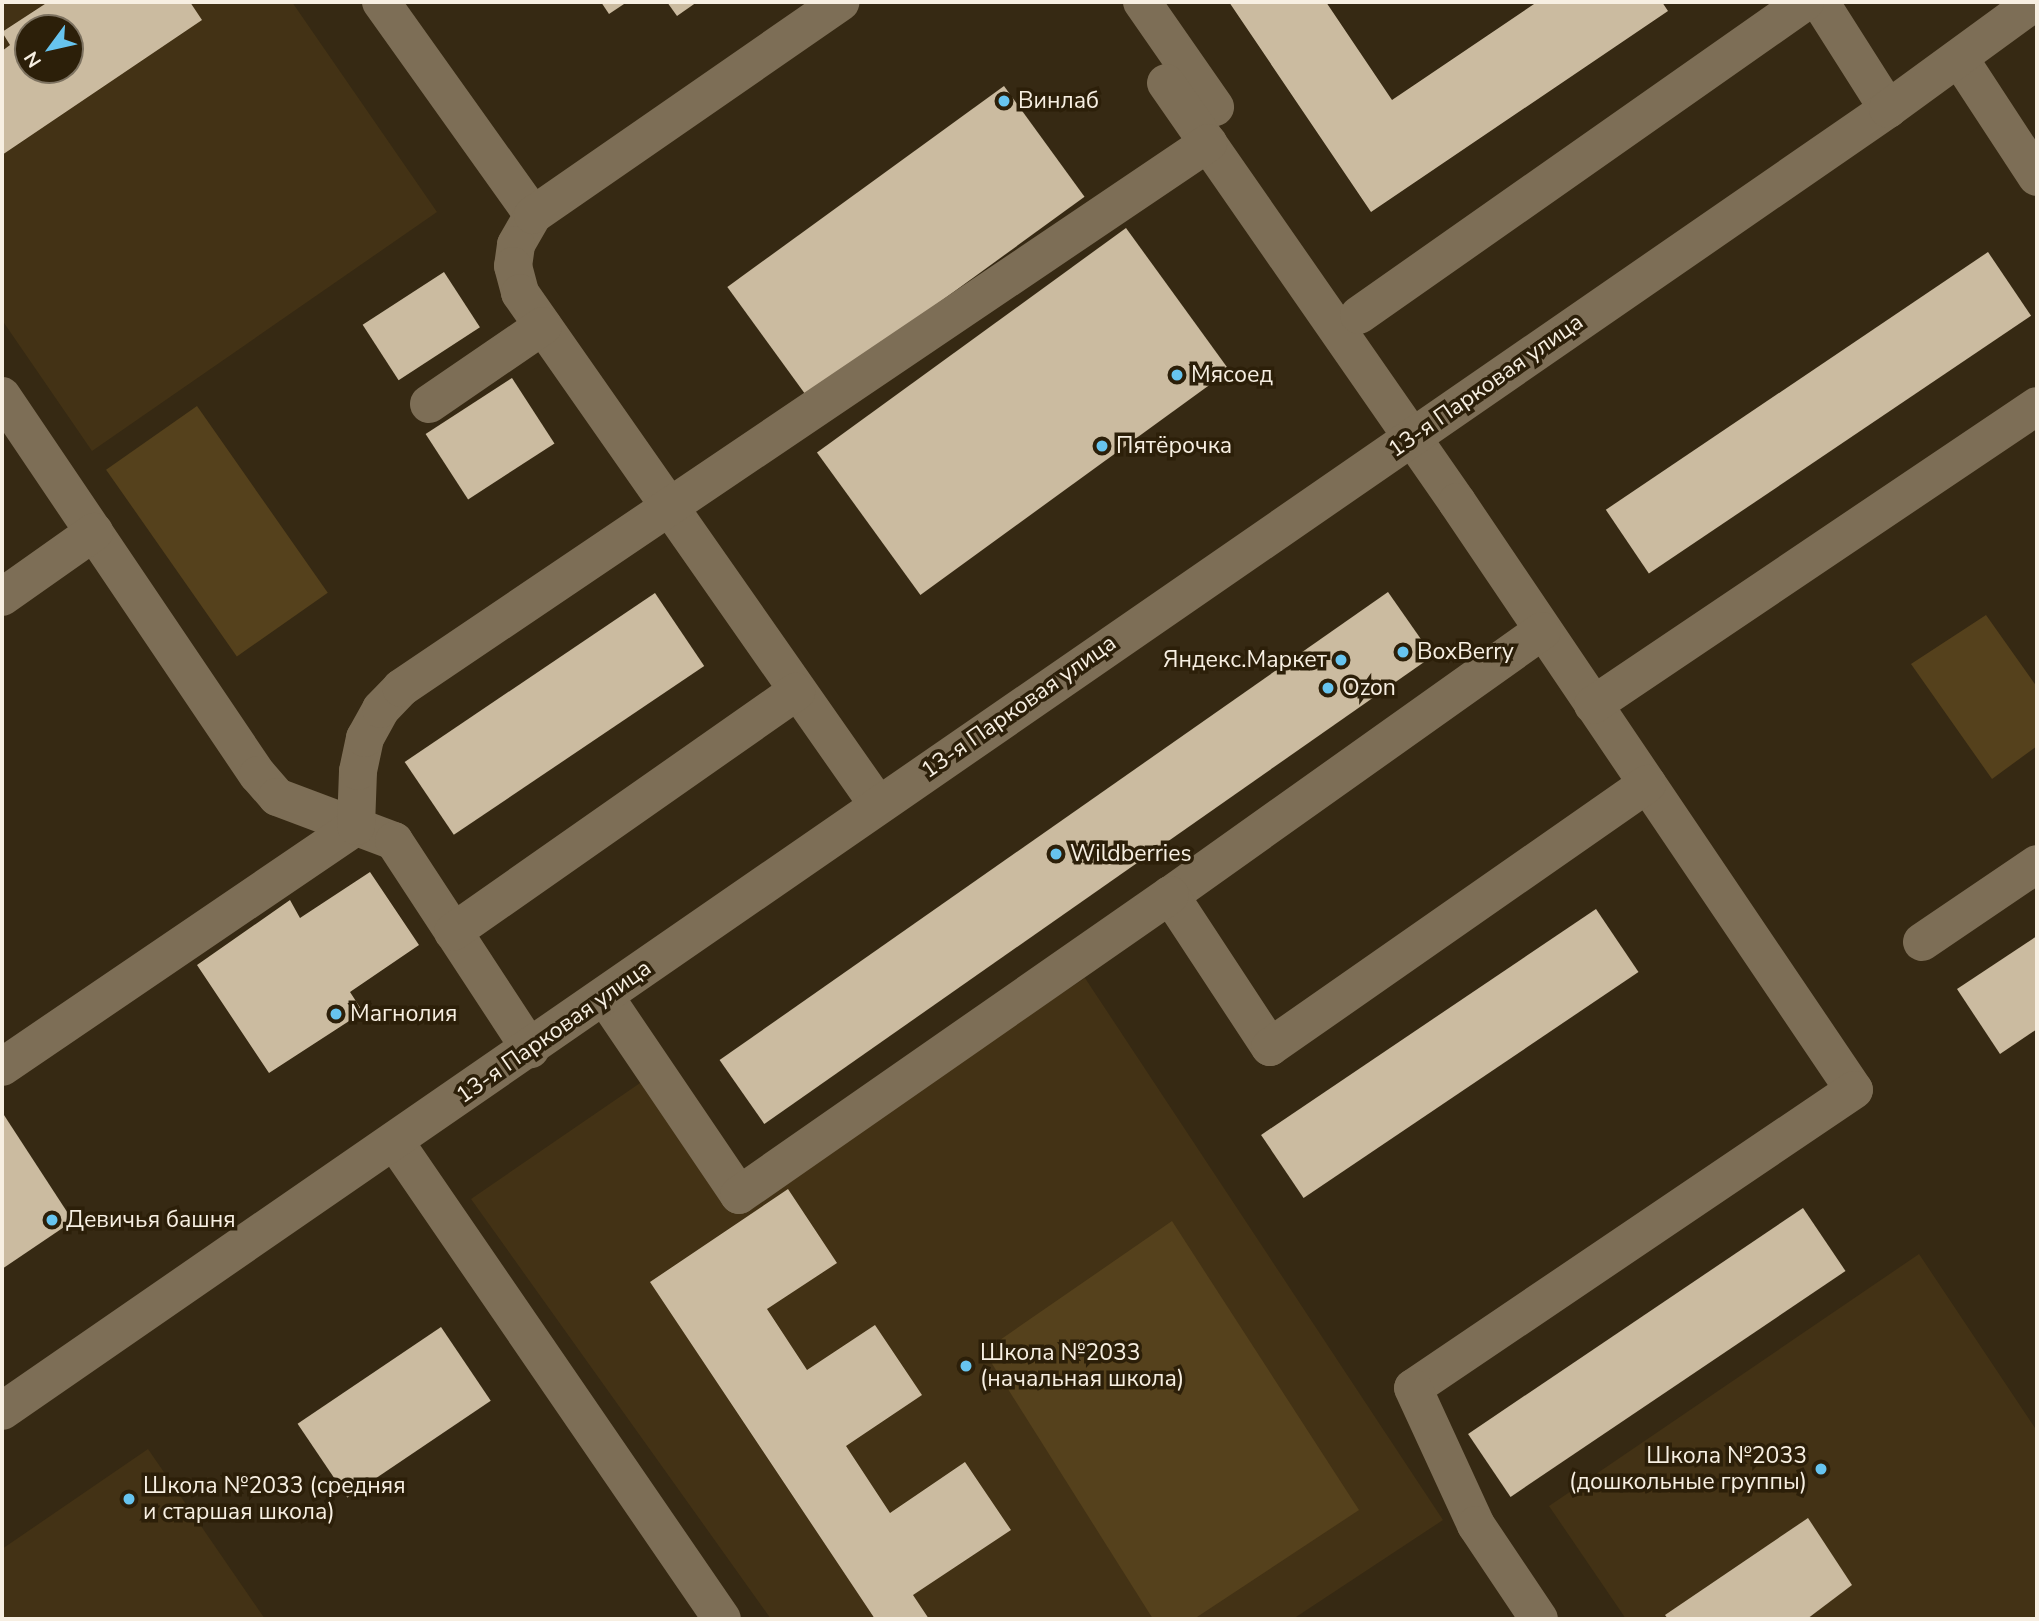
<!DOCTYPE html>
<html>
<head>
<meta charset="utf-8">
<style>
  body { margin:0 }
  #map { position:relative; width:2039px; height:1621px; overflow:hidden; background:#362913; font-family:"Nunito Sans",sans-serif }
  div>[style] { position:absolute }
  .built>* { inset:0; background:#433215 }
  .green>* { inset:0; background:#55411c; transform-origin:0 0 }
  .building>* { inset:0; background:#cbbba0; transform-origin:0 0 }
  .minor>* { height:38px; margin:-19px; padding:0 19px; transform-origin:19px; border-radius:19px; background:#7d6e56 }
  .dots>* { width:19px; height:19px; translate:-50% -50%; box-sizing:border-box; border:4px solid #2c1f09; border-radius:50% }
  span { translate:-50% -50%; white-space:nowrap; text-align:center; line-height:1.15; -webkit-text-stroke:7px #2c1f09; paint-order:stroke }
  .poi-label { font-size:23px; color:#f7efe2 }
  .left { translate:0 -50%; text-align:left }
  .right { translate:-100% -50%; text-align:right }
  .street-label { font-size:23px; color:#f7efe2 }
  .frame { position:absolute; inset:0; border:4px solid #f7efe2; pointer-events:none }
  .north { position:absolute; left:14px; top:14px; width:70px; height:70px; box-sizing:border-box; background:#2c1f09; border:2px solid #7d7260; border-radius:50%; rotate:237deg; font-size:19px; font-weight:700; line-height:28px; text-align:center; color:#f7efe2 }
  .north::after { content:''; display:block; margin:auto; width:24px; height:32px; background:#67c4ef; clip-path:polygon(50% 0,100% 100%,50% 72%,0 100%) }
</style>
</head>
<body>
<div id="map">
  <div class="built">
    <div style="clip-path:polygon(evenodd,2px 2px,292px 2px,437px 212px,92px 451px,2px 320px,2px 2px,28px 28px,70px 28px,70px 70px,28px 70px,28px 28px)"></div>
    <div style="clip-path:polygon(1085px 978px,1443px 1520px,1293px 1619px,771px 1619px,471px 1199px,643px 1081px,731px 1212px)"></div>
    <div style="clip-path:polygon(1919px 1254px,2037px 1431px,2037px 1619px,1626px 1619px,1549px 1506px)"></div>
    <div style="clip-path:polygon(148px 1449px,265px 1619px,2px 1619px,2px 1549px)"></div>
  </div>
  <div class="green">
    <div style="left:197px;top:406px;width:228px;height:111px;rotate:55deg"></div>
    <div style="clip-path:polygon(1986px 615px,2037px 687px,2037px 746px,1992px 779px,1911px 664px)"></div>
    <div style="clip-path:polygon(1172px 1221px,1359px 1510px,1194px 1619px,1153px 1619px,984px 1351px)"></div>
  </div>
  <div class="building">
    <div style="clip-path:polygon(evenodd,48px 2px,190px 2px,202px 20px,2px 155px,2px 51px,10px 45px,2px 32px,48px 2px,28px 28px,70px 28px,70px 70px,28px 70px,28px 28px)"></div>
    <div style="clip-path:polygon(601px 2px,627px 2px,609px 14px)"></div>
    <div style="clip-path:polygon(667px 2px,697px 2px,677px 16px)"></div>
    <div style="clip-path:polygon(1229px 2px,1326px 2px,1392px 100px,1537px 2px,1662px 2px,1668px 11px,1371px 212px)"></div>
    <div style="left:1004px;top:86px;width:137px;height:342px;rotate:54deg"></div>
    <div style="left:1126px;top:228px;width:176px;height:382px;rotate:54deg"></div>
    <div style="left:1988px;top:252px;width:77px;height:461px;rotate:56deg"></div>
    <div style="left:444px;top:272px;width:66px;height:97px;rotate:57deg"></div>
    <div style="left:512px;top:378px;width:78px;height:103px;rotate:57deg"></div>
    <div style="left:1388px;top:592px;width:78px;height:816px;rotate:55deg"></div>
    <div style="left:655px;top:593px;width:88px;height:302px;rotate:56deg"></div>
    <div style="clip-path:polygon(370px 872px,419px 945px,350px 992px,363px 1012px,269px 1073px,197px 965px,290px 900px,300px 918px)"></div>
    <div style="left:1596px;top:909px;width:76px;height:404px;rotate:56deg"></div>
    <div style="clip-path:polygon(2037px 936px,2037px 1029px,2000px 1054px,1957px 989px)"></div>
    <div style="clip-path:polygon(2px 1112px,73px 1221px,2px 1269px)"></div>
    <div style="clip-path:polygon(788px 1189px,837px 1263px,767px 1309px,807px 1370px,875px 1325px,922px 1395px,846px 1446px,890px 1513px,965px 1462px,1011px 1530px,913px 1595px,929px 1619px,875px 1619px,650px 1282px)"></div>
    <div style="left:1803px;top:1208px;width:76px;height:404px;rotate:56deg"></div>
    <div style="left:441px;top:1327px;width:89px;height:173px;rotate:56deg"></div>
    <div style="clip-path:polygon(1808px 1518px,1852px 1585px,1807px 1619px,1668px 1619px,1665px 1615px)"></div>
  </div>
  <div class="minor">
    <div style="left:381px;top:2px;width:262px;rotate:54.5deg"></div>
    <div style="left:533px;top:215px;width:34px;rotate:120deg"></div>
    <div style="left:516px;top:245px;width:21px;rotate:98deg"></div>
    <div style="left:513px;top:266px;width:28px;rotate:75deg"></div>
    <div style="left:520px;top:293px;width:625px;rotate:55.04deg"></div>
    <div style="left:1142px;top:2px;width:128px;rotate:55.2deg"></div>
    <div style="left:1820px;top:2px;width:127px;rotate:57.6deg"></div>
    <div style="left:1959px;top:58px;width:142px;rotate:56.8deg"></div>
    <div style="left:1166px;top:83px;width:510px;rotate:55.22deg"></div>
    <div style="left:1457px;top:502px;width:709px;rotate:55.97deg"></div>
    <div style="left:1854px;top:1090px;width:532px;rotate:145.95deg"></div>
    <div style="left:1413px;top:1388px;width:151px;rotate:65.3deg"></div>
    <div style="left:1476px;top:1525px;width:113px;rotate:56.2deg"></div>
    <div style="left:533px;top:215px;width:374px;rotate:-34.7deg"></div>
    <div style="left:1359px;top:315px;width:545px;rotate:-35.06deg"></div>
    <div style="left:2px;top:396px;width:457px;rotate:56deg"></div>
    <div style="left:258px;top:775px;width:29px;rotate:49deg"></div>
    <div style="left:277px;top:797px;width:125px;rotate:20.6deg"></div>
    <div style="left:394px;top:841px;width:249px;rotate:56.8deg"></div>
    <div style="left:429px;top:404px;width:138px;rotate:-34.4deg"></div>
    <div style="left:2px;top:597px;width:113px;rotate:-35.2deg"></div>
    <div style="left:1542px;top:631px;width:456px;rotate:144.6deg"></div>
    <div style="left:1170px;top:895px;width:182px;rotate:56.7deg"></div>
    <div style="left:1270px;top:1047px;width:460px;rotate:-34.9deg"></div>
    <div style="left:1593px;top:705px;width:535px;rotate:-33.96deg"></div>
    <div style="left:453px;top:932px;width:419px;rotate:-35deg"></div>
    <div style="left:1922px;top:942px;width:139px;rotate:-34.1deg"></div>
    <div style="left:605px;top:997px;width:239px;rotate:55.9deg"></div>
    <div style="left:739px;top:1195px;width:525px;rotate:-34.84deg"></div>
    <div style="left:2px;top:1067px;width:428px;rotate:-34.2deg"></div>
    <div style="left:356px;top:826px;width:55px;rotate:-87.9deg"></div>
    <div style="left:358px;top:771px;width:34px;rotate:-78deg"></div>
    <div style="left:365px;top:738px;width:33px;rotate:-61deg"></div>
    <div style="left:381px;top:709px;width:29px;rotate:-46deg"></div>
    <div style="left:401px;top:688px;width:974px;rotate:-34.03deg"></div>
    <div style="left:395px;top:1142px;width:578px;rotate:55.57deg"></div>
    <div style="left:2px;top:1411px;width:2292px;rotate:-34.62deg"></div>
    <div style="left:1888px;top:109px;width:182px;rotate:-36.1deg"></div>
  </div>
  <div class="dots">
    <div style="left:1004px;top:101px;background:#67c4ef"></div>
    <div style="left:1177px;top:375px;background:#67c4ef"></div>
    <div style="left:1102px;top:446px;background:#67c4ef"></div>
    <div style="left:1403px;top:652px;background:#67c4ef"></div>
    <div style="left:1341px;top:660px;background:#67c4ef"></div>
    <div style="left:1328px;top:688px;background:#67c4ef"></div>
    <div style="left:1056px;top:854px;background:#67c4ef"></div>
    <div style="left:336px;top:1014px;background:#67c4ef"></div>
    <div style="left:52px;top:1220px;background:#67c4ef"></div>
    <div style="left:966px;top:1366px;background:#67c4ef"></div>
    <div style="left:1821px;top:1469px;background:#67c4ef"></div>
    <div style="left:129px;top:1499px;background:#67c4ef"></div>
  </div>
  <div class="poi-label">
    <span class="left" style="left:1018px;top:101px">Винлаб</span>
    <span class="left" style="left:1191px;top:375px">Мясоед</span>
    <span class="left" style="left:1116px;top:446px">Пятёрочка</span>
    <span class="left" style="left:1417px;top:652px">BoxBerry</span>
    <span class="right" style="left:1327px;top:660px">Яндекс.Маркет</span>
    <span class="left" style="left:1342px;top:688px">Ozon</span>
    <span class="left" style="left:1070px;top:854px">Wildberries</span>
    <span class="left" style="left:350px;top:1014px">Магнолия</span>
    <span class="left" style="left:66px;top:1220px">Девичья башня</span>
    <span class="left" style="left:980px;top:1366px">Школа №2033<br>(начальная школа)</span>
    <span class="right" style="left:1807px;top:1469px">Школа №2033<br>(дошкольные группы)</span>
    <span class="left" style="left:143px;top:1499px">Школа №2033 (средняя<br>и старшая школа)</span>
  </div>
  <div class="street-label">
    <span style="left:1486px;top:386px;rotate:-35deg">13-я Парковая улица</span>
    <span style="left:1019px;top:707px;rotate:-35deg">13-я Парковая улица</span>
    <span style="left:554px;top:1032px;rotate:-35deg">13-я Парковая улица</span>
  </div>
  <div class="frame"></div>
  <div class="north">N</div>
</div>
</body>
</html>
